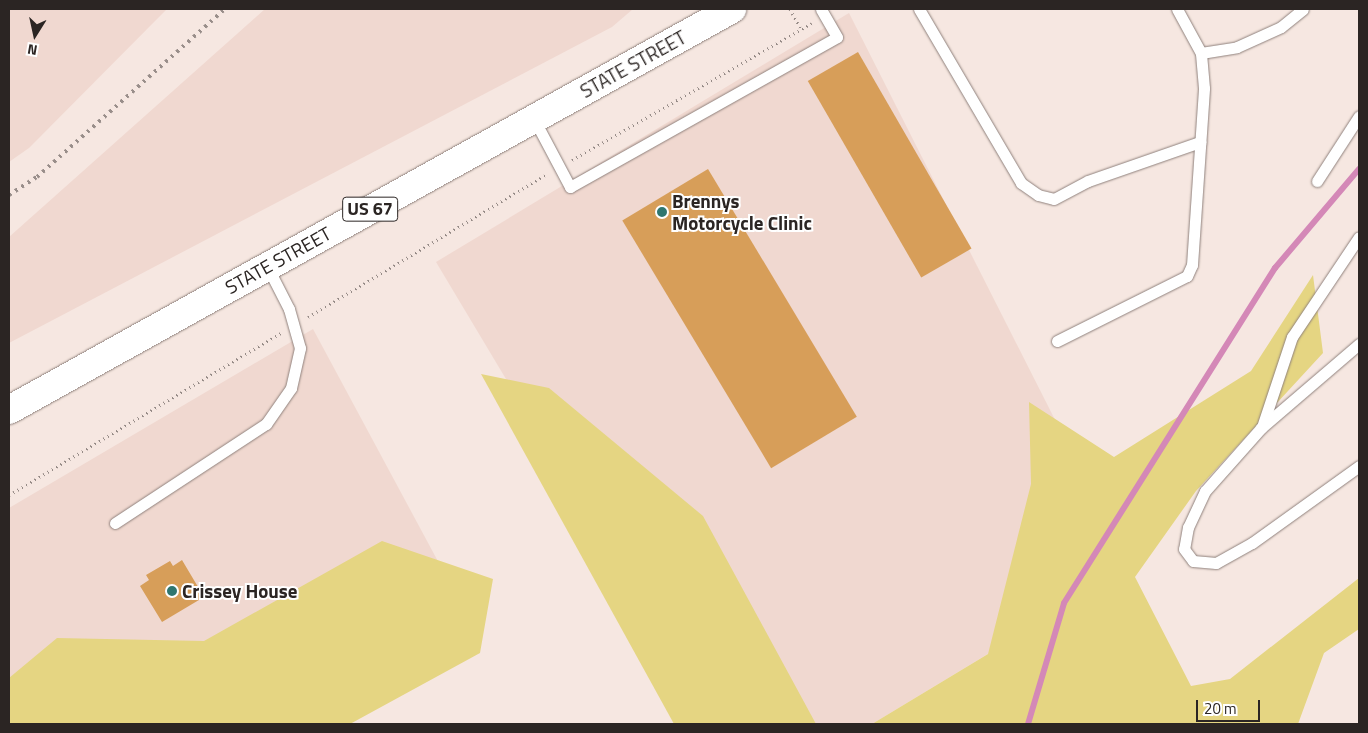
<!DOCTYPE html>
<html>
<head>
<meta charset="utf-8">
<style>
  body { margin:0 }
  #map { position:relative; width:1368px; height:733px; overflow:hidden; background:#f6e7e1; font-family:"Titillium Web",sans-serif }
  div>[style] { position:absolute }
  .built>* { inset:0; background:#f0d8d0 }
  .green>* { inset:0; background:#e5d582 }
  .stream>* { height:6px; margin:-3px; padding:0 3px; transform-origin:3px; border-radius:3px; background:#d488b7 }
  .building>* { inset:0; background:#d79e59; transform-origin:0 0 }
  .path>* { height:3px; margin-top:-1.5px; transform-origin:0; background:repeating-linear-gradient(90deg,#968b87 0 1px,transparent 0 5px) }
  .roads { filter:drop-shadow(0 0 1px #8f817c) drop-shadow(0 0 1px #8f817c) }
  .service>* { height:11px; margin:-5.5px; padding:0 5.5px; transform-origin:5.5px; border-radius:5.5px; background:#fff }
  .primary>* { height:28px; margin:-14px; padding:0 14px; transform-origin:14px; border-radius:14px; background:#fff }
  .rail>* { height:4px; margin-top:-2px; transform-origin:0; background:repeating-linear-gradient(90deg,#998e8a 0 2.5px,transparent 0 7.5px) }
  .dots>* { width:14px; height:14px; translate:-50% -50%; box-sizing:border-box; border:2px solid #fff; border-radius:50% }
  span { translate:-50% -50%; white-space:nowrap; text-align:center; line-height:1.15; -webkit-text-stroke:4px #fff; paint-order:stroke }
  .shield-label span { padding:1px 4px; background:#fff; border:1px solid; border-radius:4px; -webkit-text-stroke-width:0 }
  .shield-label { font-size:18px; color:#2b2523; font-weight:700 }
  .street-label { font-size:19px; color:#2b2523 }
  .poi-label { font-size:19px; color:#2b2523; font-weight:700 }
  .left { translate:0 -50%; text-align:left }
  .frame { position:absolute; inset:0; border:10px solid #2b2523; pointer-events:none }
  .north { position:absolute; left:10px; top:10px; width:50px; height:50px; -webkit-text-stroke:4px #fff; paint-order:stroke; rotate:190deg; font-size:14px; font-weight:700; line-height:20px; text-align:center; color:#2b2523 }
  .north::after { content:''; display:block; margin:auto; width:18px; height:22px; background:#2b2523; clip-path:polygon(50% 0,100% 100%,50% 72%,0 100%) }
  .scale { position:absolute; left:1196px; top:700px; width:64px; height:22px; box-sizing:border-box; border:2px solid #2b2523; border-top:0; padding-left:6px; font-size:15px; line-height:18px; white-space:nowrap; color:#2b2523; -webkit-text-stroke:4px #fff; paint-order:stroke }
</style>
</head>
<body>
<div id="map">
  <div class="built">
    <div style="clip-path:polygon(9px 9px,167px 9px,29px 148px,9px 162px)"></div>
    <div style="clip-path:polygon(265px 9px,633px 9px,612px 27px,9px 343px,9px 237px)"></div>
    <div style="clip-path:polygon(849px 13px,1130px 568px,872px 724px,764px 724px,623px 575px,436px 262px)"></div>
    <div style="clip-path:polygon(313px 329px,469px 619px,9px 724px,9px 508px)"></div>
  </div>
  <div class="green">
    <div style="clip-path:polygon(1313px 275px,1323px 353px,1196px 491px,1135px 577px,1191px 686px,1230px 679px,1359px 578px,1359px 629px,1324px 653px,1298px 724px,872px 724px,988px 654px,1031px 484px,1029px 402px,1114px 457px,1251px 371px)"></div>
    <div style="clip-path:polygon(481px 374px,549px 388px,703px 516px,816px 724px,674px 724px)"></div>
    <div style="clip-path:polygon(382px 541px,493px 579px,480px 653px,350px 724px,9px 724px,9px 678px,57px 638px,204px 641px)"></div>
  </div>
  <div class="stream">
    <div style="left:1028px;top:724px;width:126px;rotate:-73.4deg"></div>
    <div style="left:1064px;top:603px;width:396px;rotate:-57.8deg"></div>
    <div style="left:1275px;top:268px;width:130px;rotate:-49.7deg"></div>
  </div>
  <div class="building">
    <div style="left:858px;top:52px;width:227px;height:58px;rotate:60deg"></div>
    <div style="left:708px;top:169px;width:289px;height:100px;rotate:59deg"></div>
    <div style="clip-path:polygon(182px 560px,204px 597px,162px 622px,140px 586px,149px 580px,146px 575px,170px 561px,173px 566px)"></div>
  </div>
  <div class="path">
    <div style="left:790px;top:9px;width:23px;rotate:61deg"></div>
    <div style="left:572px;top:160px;width:276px;rotate:-29.7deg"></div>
    <div style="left:308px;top:317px;width:279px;rotate:-30.9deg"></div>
    <div style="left:9px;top:495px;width:317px;rotate:-30.8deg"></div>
  </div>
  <div class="roads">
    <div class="service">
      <div style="left:919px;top:9px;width:202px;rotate:59.6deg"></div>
      <div style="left:1021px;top:183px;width:21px;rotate:35deg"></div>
      <div style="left:1038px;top:195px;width:16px;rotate:14deg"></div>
      <div style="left:1054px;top:199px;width:38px;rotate:-28deg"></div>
      <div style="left:1088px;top:181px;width:119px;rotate:-19.2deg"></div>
      <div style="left:1201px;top:53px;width:36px;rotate:-9deg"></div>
      <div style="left:1237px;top:47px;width:48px;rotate:-24.4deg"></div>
      <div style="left:1281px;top:27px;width:28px;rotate:-39deg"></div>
      <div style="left:534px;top:119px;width:77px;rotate:62.1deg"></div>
      <div style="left:570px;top:187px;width:306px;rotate:-29.3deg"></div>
      <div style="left:837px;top:37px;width:32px;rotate:-120deg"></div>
      <div style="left:1317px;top:181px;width:77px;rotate:-57.1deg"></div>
      <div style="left:1057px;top:341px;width:145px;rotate:-26.6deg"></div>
      <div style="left:1187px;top:276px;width:12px;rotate:-66deg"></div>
      <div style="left:1192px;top:265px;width:177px;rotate:-86.1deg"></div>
      <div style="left:1204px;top:88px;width:35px;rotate:-95deg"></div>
      <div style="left:1201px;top:53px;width:50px;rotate:-118.6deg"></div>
      <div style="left:1359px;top:344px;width:129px;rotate:139.4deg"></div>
      <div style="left:1261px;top:428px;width:84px;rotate:131.6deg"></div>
      <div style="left:1205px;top:491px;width:40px;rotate:115deg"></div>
      <div style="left:1188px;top:527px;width:22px;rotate:100deg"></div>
      <div style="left:1184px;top:549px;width:15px;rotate:53deg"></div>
      <div style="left:1193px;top:561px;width:23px;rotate:5deg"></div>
      <div style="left:1216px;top:563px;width:41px;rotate:-29.1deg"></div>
      <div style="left:1252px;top:543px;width:132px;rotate:-35.7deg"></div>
      <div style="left:1262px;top:427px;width:95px;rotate:-71.6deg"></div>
      <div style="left:1292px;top:337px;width:120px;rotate:-56.2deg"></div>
      <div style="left:115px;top:523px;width:181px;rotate:-33.3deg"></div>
      <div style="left:266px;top:424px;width:44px;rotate:-55.2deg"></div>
      <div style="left:291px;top:388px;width:41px;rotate:-77.3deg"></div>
      <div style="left:300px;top:348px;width:41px;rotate:-105.8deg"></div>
      <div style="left:289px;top:309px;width:48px;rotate:-117.1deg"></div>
    </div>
    <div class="primary">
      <div style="left:9px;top:410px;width:827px;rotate:-29.01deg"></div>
    </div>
  </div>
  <div class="rail">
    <div style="left:9px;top:195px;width:33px;rotate:-33deg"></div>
    <div style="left:37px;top:177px;width:252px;rotate:-41.8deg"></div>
  </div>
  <div class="dots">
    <div style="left:662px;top:212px;background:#2f766f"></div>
    <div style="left:172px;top:591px;background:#2f766f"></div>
  </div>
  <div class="shield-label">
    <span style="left:370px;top:209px">US 67</span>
  </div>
  <div class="street-label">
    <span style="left:633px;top:64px;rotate:-29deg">STATE STREET</span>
    <span style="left:278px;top:260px;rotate:-29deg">STATE STREET</span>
  </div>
  <div class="poi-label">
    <span class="left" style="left:672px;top:212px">Brennys<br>Motorcycle Clinic</span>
    <span class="left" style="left:182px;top:591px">Crissey House</span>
  </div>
  <div class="frame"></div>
  <div class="north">N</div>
  <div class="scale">20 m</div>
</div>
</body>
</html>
